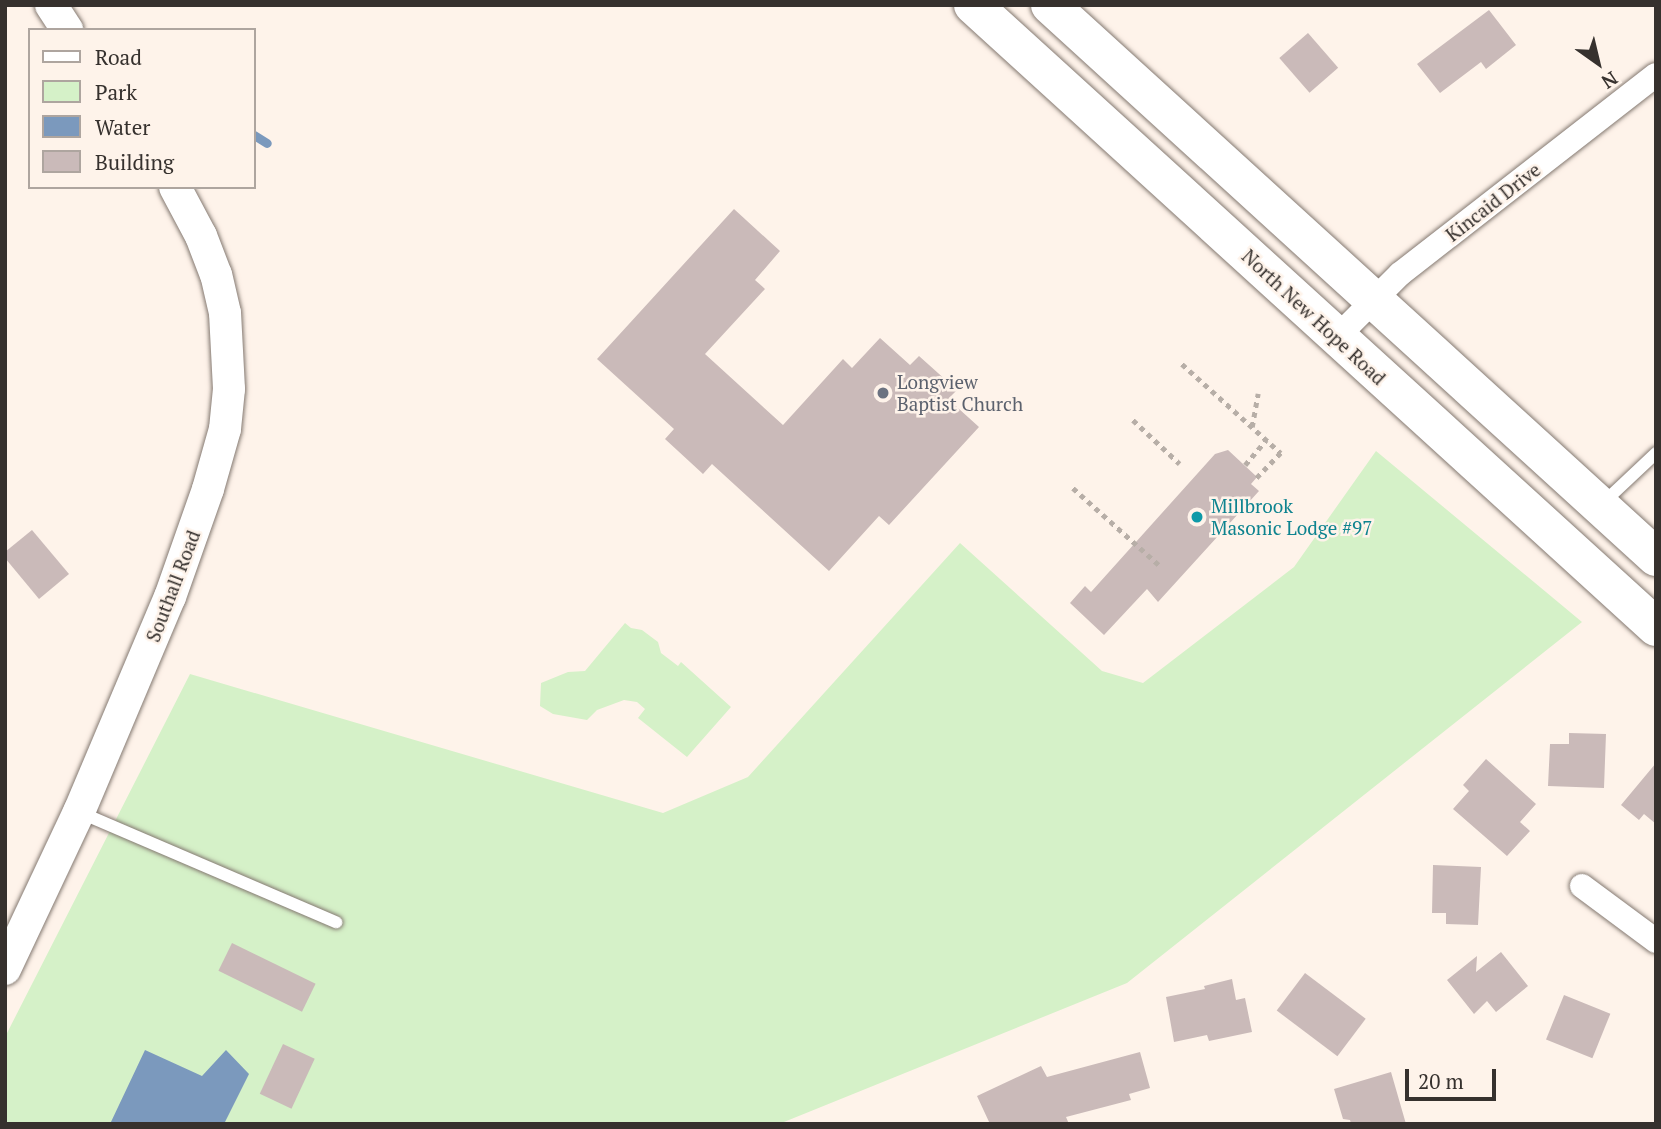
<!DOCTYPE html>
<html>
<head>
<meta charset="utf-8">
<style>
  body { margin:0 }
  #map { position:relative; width:1661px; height:1129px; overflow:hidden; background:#fef3ea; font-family:"PT Serif",serif }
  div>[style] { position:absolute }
  .green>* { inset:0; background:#d5f1c8 }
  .water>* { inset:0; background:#7b99bd }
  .stream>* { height:9px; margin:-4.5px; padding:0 4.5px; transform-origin:4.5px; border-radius:4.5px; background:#7b99bd }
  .building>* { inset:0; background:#cabab9; transform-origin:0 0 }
  .path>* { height:4.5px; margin-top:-2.25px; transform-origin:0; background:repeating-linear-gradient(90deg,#b7aea7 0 5px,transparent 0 10px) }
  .roads { filter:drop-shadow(0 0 2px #847971) drop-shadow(0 0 2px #847971) }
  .service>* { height:12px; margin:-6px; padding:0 6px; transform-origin:6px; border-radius:6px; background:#fff }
  .minor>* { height:24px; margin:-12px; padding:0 12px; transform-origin:12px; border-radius:12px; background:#fff }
  .tertiary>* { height:32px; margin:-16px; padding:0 16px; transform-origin:16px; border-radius:16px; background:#fff }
  .primary>* { height:38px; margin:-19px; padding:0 19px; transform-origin:19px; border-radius:19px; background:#fff }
  .dots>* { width:19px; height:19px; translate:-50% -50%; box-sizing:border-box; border:4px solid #fef3ea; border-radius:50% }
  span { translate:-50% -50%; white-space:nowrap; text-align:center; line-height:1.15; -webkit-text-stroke:5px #fef3ea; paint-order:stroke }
  .street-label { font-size:19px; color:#36312e }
  .worship-label { font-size:19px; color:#5b616d }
  .left { translate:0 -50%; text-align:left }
  .culture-label { font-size:19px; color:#0d838f }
  .frame { position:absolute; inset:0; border:7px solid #36312e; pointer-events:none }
  .legend { position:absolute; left:28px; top:28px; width:228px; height:161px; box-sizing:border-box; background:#fef3ea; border:2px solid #aea59f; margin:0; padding:9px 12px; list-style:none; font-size:21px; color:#36312e }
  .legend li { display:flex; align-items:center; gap:14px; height:35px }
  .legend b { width:35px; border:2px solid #aea59f }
  .north { position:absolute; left:1563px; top:28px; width:70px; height:70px; -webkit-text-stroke:5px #fef3ea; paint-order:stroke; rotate:146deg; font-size:19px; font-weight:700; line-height:28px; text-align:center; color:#36312e }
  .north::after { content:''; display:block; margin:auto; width:24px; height:32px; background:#36312e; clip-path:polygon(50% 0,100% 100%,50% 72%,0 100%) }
  .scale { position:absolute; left:1405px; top:1069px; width:91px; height:32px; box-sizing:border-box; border:4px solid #36312e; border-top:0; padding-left:9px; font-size:21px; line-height:24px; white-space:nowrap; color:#36312e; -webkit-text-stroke:5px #fef3ea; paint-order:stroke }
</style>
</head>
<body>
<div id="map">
  <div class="green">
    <div style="clip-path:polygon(1376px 451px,1582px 622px,1127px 983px,779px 1124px,5px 1124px,5px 1037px,190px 674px,663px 813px,748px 777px,960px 543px,1102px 671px,1143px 683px,1294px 567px)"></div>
    <div style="clip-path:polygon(625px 623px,631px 628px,642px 630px,658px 642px,661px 653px,678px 666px,681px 662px,731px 707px,687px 757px,638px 718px,645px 709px,637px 702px,624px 700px,597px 710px,587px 720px,553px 714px,540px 706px,541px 683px,568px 672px,585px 671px)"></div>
  </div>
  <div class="water">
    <div style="clip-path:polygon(145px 1050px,202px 1076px,226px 1050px,249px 1074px,224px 1124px,110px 1124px)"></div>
  </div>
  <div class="stream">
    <div style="left:254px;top:135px;width:15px;rotate:32deg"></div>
  </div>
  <div class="building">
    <div style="clip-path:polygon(1489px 10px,1516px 45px,1486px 69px,1481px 62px,1440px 93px,1417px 64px)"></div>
    <div style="left:1308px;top:33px;width:46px;height:38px;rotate:49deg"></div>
    <div style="clip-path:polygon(734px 209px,780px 251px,755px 280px,765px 289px,705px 354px,783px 425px,843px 359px,852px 368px,880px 338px,910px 365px,919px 356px,957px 390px,948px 399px,979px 427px,889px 525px,879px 516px,829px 571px,712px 464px,703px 474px,665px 439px,674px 429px,597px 359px)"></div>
    <div style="clip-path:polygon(1228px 450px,1257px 477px,1251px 484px,1259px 491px,1158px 602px,1147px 589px,1104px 635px,1070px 603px,1085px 586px,1091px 592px,1215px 454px)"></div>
    <div style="clip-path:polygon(32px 530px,69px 574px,39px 599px,5px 558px,5px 552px)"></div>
    <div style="clip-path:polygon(1569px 733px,1606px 734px,1604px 788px,1548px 786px,1550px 744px,1569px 744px)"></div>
    <div style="clip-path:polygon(1486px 759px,1536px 804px,1520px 822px,1530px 831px,1507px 856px,1453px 809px,1469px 791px,1463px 785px)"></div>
    <div style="clip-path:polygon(1656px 763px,1656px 824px,1644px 814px,1639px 820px,1621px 805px)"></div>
    <div style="clip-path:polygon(1433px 865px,1481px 867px,1478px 925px,1446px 924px,1446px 913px,1432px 913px)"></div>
    <div style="left:232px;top:943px;width:93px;height:31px;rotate:26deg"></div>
    <div style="clip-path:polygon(1501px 952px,1528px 986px,1496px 1012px,1487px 1001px,1474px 1014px,1447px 980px,1477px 956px,1476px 972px)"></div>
    <div style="left:1305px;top:973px;width:76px;height:47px;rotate:37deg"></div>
    <div style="clip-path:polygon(1232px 979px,1236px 1000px,1245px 998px,1252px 1032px,1209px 1041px,1207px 1035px,1174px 1042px,1166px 997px,1205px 989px,1204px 986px)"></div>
    <div style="left:1564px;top:995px;width:50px;height:48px;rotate:22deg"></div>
    <div style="left:283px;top:1044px;width:35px;height:55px;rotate:25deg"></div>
    <div style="clip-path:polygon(1140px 1052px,1150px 1088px,1129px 1094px,1131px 1100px,1066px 1117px,1069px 1124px,990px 1124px,977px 1096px,1041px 1066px,1047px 1077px)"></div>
    <div style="clip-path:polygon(1391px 1072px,1406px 1124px,1351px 1124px,1350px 1120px,1343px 1119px,1334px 1089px)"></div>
  </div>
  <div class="path">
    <div style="left:1182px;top:364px;width:133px;rotate:42deg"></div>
    <div style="left:1281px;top:453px;width:39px;rotate:134deg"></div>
    <div style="left:1133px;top:420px;width:64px;rotate:43.1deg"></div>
    <div style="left:1252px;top:427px;width:34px;rotate:-80deg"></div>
    <div style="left:1245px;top:465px;width:33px;rotate:-50deg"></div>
    <div style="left:1073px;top:488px;width:115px;rotate:41.8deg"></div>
  </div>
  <div class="roads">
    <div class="service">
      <div style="left:1603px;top:503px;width:73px;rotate:-43.3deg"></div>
      <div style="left:79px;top:812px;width:280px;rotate:23.2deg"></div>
    </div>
    <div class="minor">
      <div style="left:1337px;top:337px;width:89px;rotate:-45deg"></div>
      <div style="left:1400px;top:274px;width:324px;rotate:-37.9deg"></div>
      <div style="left:1582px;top:886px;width:92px;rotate:36.6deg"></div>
    </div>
    <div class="tertiary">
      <div style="left:51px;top:5px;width:30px;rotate:57deg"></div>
      <div style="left:5px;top:969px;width:174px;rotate:-64.8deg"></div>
      <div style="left:79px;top:812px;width:233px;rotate:-67.1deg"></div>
      <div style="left:170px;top:597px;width:114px;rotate:-70.6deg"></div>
      <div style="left:208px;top:489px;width:62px;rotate:-74.2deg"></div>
      <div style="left:225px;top:429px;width:40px;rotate:-84.3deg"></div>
      <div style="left:229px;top:389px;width:76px;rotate:-93deg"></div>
      <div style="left:225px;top:313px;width:39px;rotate:-103deg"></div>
      <div style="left:216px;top:275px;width:42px;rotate:-111deg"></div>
      <div style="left:201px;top:236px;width:55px;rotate:-118deg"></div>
    </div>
    <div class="primary">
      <div style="left:973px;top:5px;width:924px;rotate:42.32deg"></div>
      <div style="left:1050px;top:5px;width:820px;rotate:42.33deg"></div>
    </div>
  </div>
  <div class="dots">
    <div style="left:883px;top:393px;background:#6b7280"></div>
    <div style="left:1197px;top:517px;background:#0f9aa8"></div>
  </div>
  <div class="street-label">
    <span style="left:1493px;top:202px;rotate:-38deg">Kincaid Drive</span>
    <span style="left:1314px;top:317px;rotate:43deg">North New Hope Road</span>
    <span style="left:173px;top:586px;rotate:-69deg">Southall Road</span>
  </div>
  <div class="worship-label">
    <span class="left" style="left:897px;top:393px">Longview<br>Baptist Church</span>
  </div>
  <div class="culture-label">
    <span class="left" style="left:1211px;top:517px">Millbrook<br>Masonic Lodge #97</span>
  </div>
  <div class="frame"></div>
  <ul class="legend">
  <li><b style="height:9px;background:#fff"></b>Road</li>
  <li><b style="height:19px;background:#d5f1c8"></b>Park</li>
  <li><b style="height:19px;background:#7b99bd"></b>Water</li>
  <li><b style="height:19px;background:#cabab9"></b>Building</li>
  </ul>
  <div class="north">N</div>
  <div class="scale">20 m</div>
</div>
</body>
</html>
